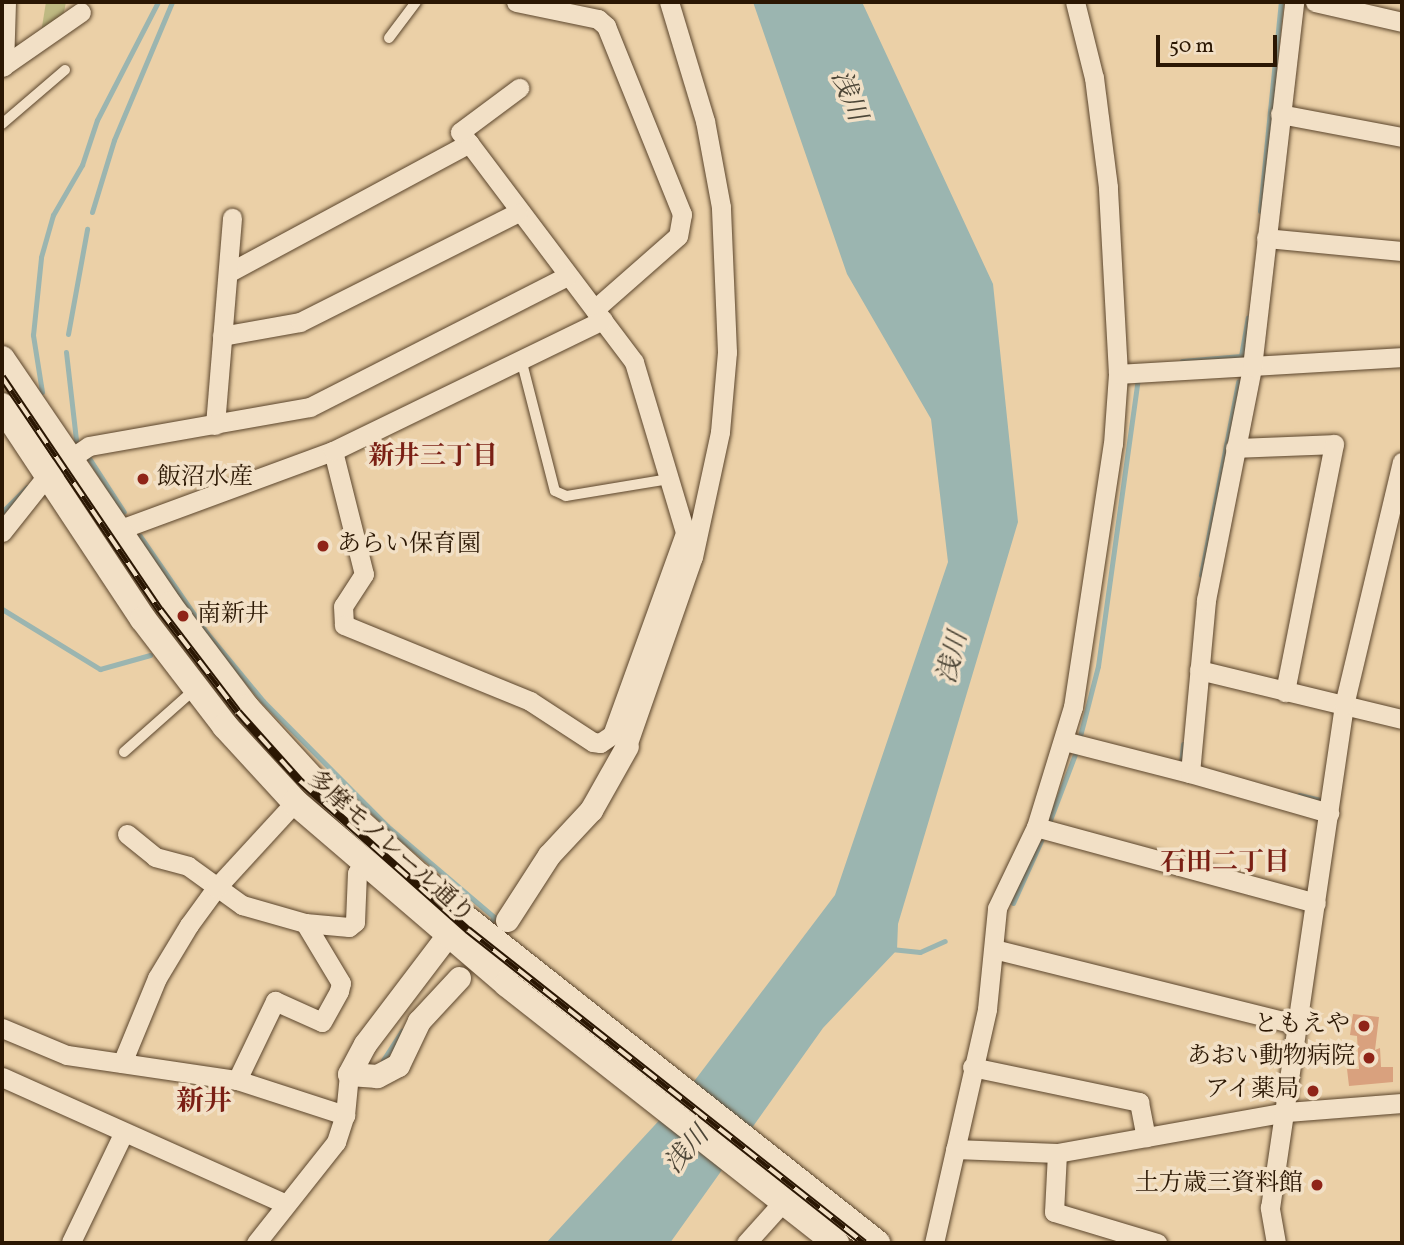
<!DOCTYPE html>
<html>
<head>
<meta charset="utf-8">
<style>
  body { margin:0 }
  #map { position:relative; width:1404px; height:1245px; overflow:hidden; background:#ebd0a7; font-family:Vollkorn,"Noto Serif JP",serif }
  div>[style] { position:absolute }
  .green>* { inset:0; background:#beb982 }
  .water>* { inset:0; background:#9bb5b0 }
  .stream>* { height:5px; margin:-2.5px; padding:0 2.5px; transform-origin:2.5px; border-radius:2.5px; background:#9bb5b0 }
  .building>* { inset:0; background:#d9a17e }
  .roads { filter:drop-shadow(0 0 2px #5b452c) drop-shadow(0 0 2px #5b452c) }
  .service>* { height:10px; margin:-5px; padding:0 5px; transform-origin:5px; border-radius:5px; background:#f2e0c6 }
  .minor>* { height:19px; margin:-9.5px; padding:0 9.5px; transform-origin:9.5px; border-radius:9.5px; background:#f2e0c6 }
  .tertiary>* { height:23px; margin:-11.5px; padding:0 11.5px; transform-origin:11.5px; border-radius:11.5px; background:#f2e0c6 }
  .secondary>* { height:26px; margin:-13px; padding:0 13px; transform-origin:13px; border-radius:13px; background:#f2e0c6 }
  .rail>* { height:8px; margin-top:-4px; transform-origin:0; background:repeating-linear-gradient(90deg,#f2e0c6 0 16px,#2b1703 0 32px); box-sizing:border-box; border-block:2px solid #2b1703 }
  .dots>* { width:19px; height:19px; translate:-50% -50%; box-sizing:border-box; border:4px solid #f2e0c6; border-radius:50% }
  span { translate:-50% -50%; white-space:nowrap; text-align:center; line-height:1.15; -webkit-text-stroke:7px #f2e0c6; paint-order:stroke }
  .poi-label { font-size:24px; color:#2b1703 }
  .left { translate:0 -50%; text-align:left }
  .right { translate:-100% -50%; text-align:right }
  .street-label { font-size:24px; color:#2b1703 }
  .water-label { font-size:26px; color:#4d4637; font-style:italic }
  .neighbourhood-label { font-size:26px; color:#7a1f14; font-weight:700 }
  .quarter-label { font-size:28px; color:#7a1f14; font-weight:700 }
  .frame { position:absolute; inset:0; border:4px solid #2b1703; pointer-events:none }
  .scale { position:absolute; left:1156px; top:35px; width:121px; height:32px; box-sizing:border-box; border:4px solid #2b1703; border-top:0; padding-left:9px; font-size:21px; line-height:24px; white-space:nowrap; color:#2b1703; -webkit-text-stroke:5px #f2e0c6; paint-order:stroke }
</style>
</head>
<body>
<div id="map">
  <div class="green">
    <div style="clip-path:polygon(46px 2px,66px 2px,63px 17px,41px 33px)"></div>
  </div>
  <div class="water">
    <div style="clip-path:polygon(753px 2px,862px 2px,993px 284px,1018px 522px,898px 924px,897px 950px,823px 1028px,670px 1243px,546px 1243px,689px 1088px,835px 895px,948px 562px,931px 419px,847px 274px)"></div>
  </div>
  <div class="stream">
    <div style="left:1260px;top:211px;width:210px;rotate:-84.3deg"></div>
    <div style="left:92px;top:212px;width:75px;rotate:-73deg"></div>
    <div style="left:114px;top:140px;width:150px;rotate:-67.2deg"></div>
    <div style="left:68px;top:334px;width:107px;rotate:-79.7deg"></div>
    <div style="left:66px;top:352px;width:89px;rotate:83.5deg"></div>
    <div style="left:1182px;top:361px;width:59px;rotate:-4.8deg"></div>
    <div style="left:1241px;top:356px;width:39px;rotate:-80deg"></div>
    <div style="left:42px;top:392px;width:58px;rotate:-99deg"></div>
    <div style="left:33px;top:335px;width:78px;rotate:-84.1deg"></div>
    <div style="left:41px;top:257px;width:44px;rotate:-74.1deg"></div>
    <div style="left:53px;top:215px;width:58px;rotate:-59.9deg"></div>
    <div style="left:82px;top:165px;width:47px;rotate:-71.6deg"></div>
    <div style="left:97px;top:120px;width:133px;rotate:-62.7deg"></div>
    <div style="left:89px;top:458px;width:64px;rotate:57.1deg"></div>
    <div style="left:2px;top:512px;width:35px;rotate:-45deg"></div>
    <div style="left:140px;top:536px;width:118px;rotate:55.4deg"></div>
    <div style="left:207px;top:633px;width:88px;rotate:50.5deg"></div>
    <div style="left:263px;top:701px;width:176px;rotate:45.2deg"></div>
    <div style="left:387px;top:826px;width:140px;rotate:40.4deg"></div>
    <div style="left:494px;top:917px;width:4px;rotate:124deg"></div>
    <div style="left:1201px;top:575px;width:197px;rotate:-79.1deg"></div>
    <div style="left:2px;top:609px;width:115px;rotate:31.5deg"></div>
    <div style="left:100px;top:669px;width:52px;rotate:-15.6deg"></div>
    <div style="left:1079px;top:740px;width:76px;rotate:-75.6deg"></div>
    <div style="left:1098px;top:666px;width:292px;rotate:-82.1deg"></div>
    <div style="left:1181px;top:764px;width:20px;rotate:-84deg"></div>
    <div style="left:1299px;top:795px;width:22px;rotate:13deg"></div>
    <div style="left:1048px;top:825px;width:81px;rotate:-69.1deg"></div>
    <div style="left:1013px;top:903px;width:76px;rotate:-65.8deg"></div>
    <div style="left:891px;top:949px;width:29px;rotate:6deg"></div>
    <div style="left:920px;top:952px;width:27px;rotate:-24deg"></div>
    <div style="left:383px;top:1060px;width:35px;rotate:-57deg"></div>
  </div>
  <div class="building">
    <div style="clip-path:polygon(1353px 1014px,1379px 1017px,1375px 1050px,1380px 1048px,1381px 1067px,1393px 1067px,1393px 1082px,1349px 1086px,1347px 1069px,1359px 1069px,1357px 1036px,1350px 1035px)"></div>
  </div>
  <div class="roads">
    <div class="service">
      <div style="left:389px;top:38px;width:45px;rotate:-53.1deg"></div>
      <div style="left:2px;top:124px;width:83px;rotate:-40.6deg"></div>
      <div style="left:521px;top:359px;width:136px;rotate:75.6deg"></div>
      <div style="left:555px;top:491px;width:12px;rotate:24deg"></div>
      <div style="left:566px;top:496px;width:104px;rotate:-9.4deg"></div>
      <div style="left:124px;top:752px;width:95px;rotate:-41.6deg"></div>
    </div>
    <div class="minor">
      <div style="left:516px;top:2px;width:84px;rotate:11.7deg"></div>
      <div style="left:598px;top:19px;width:11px;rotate:41deg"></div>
      <div style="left:606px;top:26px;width:203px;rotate:68deg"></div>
      <div style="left:682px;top:214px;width:22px;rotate:100deg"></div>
      <div style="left:678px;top:236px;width:111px;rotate:138.7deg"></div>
      <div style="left:1315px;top:2px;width:89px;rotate:12.9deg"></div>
      <div style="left:4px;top:66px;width:64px;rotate:-88.2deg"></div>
      <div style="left:2px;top:67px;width:96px;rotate:-34.8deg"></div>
      <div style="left:1280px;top:114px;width:124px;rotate:10.7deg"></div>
      <div style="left:469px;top:143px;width:274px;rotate:53deg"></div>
      <div style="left:634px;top:362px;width:188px;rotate:73.3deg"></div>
      <div style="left:1266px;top:238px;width:137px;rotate:5.5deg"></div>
      <div style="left:228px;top:273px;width:274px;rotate:-28.3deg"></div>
      <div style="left:469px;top:143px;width:14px;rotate:-129deg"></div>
      <div style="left:460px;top:132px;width:74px;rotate:-36.7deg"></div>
      <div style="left:222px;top:336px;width:79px;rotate:-10.2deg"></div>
      <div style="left:300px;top:322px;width:243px;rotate:-26.7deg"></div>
      <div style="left:1118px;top:374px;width:285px;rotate:-3.4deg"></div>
      <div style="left:215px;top:425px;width:208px;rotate:-85.3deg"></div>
      <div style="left:1235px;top:448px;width:99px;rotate:-2.3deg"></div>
      <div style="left:1334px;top:444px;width:253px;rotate:101.2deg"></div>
      <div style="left:333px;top:451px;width:127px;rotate:75.9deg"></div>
      <div style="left:364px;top:574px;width:38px;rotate:123deg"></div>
      <div style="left:343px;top:606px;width:19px;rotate:87deg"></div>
      <div style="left:344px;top:625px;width:201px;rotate:22.2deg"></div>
      <div style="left:530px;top:701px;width:75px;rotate:33.1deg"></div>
      <div style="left:593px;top:742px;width:7px;rotate:8deg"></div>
      <div style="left:600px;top:743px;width:14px;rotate:-34deg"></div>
      <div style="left:612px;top:735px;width:215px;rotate:-70.1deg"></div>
      <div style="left:118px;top:530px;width:229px;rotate:-20.2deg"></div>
      <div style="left:333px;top:451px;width:300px;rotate:-25.9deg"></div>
      <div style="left:2px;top:532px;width:75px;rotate:-51.5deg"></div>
      <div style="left:49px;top:473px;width:48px;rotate:-34deg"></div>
      <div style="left:89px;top:446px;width:224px;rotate:-10deg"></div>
      <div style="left:310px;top:407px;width:288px;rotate:-27deg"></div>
      <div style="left:1199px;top:670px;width:209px;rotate:13.6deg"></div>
      <div style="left:1064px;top:741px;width:130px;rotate:14.3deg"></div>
      <div style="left:1190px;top:773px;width:174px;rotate:-84.7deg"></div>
      <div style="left:1206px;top:600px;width:237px;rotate:-78.8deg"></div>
      <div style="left:1252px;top:367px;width:367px;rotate:-83.4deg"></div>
      <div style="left:627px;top:746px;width:200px;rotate:-70.8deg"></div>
      <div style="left:693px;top:557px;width:128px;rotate:-77.8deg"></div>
      <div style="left:720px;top:432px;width:80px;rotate:-85deg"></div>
      <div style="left:727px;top:352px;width:145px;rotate:-92.4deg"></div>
      <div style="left:721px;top:207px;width:87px;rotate:-100.5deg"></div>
      <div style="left:705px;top:121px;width:124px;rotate:-106.8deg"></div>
      <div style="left:1190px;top:773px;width:145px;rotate:16.1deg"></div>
      <div style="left:1036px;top:827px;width:290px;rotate:15.2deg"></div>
      <div style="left:127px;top:834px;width:36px;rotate:39deg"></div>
      <div style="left:155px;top:857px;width:34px;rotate:15deg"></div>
      <div style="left:188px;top:866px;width:67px;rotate:35.8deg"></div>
      <div style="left:242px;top:905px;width:66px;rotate:15.9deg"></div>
      <div style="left:305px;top:923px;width:44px;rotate:5.2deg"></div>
      <div style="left:349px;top:927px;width:8px;rotate:-40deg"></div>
      <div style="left:355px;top:922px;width:49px;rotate:-87.7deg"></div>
      <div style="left:357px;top:873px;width:11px;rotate:-52deg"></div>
      <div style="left:994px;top:949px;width:314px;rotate:14deg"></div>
      <div style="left:2px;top:1028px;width:70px;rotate:22.6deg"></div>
      <div style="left:67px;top:1055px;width:172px;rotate:8.4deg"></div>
      <div style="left:237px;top:1080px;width:114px;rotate:18deg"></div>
      <div style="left:122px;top:1063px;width:92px;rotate:-67.6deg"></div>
      <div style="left:157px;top:978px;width:62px;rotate:-58.9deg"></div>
      <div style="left:189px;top:925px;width:46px;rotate:-53.9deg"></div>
      <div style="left:216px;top:888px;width:117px;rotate:-47.4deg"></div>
      <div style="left:972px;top:1067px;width:171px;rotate:11.8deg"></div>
      <div style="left:1139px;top:1102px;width:36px;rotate:79deg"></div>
      <div style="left:2px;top:1077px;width:311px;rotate:24.1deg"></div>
      <div style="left:237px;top:1080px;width:88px;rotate:-64.3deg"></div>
      <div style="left:275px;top:1001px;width:51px;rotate:24.1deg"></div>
      <div style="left:322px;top:1022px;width:35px;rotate:-61deg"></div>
      <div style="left:339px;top:991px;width:8px;rotate:-76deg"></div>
      <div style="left:341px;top:983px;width:70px;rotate:-121deg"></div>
      <div style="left:955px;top:1149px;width:102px;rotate:2.2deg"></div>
      <div style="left:1057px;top:1153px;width:234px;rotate:-10.1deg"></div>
      <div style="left:1287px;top:1112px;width:115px;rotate:-4.5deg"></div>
      <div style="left:1057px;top:1153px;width:59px;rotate:92.9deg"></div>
      <div style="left:1054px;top:1212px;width:108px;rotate:16.8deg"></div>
      <div style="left:71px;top:1242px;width:120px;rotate:-64.3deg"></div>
      <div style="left:256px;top:1243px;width:129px;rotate:-51.6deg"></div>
      <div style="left:336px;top:1142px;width:28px;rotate:-72deg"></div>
      <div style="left:345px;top:1115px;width:41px;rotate:-84.4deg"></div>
      <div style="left:746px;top:1243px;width:69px;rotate:-48deg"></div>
      <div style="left:934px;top:1243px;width:240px;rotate:-77.2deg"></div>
      <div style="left:987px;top:1009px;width:101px;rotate:-84.3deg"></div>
      <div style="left:997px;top:908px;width:90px;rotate:-64.3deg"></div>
      <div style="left:1036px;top:827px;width:126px;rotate:-72.9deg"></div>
      <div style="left:1073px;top:707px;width:266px;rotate:-81.4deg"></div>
      <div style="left:1113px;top:444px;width:70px;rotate:-85.9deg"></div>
      <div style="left:1118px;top:374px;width:187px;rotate:-93.1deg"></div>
      <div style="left:1108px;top:187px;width:110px;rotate:-97.3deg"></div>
      <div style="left:1094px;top:78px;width:78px;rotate:-104deg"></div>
      <div style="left:1276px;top:1243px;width:36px;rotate:-100deg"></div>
      <div style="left:1270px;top:1208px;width:508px;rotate:-81.63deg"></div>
      <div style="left:1344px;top:705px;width:250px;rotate:-76.6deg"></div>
    </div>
    <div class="tertiary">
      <div style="left:507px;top:920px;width:77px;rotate:-57.1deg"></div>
      <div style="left:549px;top:855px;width:62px;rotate:-47deg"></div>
      <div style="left:591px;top:810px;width:73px;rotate:-60.6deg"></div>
      <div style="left:459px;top:978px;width:59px;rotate:132.9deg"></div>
      <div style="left:419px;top:1021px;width:49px;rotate:115.5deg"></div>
      <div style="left:398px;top:1065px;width:24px;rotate:152deg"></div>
      <div style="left:377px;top:1076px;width:28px;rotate:-176deg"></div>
      <div style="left:349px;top:1074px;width:34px;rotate:-62deg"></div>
      <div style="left:365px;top:1044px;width:156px;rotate:-52.8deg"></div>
    </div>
    <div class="secondary">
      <div style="left:2px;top:359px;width:297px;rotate:55.8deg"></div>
      <div style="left:169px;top:605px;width:129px;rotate:52.9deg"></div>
      <div style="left:247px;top:708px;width:99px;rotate:47.5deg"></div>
      <div style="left:314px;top:781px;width:201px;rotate:42.2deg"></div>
      <div style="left:463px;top:916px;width:528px;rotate:38.3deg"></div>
      <div style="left:2px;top:406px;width:255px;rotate:56.5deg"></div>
      <div style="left:143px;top:619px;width:135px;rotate:52.5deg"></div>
      <div style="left:225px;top:726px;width:103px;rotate:47.4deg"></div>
      <div style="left:295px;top:802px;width:279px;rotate:40.6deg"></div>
      <div style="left:507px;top:984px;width:419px;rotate:38.2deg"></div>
    </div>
  </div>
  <div class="rail">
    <div style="left:2px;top:377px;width:282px;rotate:55.9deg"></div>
    <div style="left:160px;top:610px;width:128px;rotate:52.6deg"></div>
    <div style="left:238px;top:712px;width:93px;rotate:48.1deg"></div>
    <div style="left:300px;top:781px;width:225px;rotate:41.6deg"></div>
    <div style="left:468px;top:930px;width:505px;rotate:38.32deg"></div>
  </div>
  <div class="dots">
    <div style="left:143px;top:479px;background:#8f2418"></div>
    <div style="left:323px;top:546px;background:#8f2418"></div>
    <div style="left:183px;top:616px;background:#8f2418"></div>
    <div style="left:1364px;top:1026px;background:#8f2418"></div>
    <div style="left:1369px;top:1058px;background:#8f2418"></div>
    <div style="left:1313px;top:1091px;background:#8f2418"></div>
    <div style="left:1317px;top:1185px;background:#8f2418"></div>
  </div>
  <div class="poi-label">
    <span class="left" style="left:157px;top:479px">飯沼水産</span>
    <span class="left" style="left:337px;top:546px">あらい保育園</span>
    <span class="left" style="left:197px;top:616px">南新井</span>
    <span class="right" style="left:1350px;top:1026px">ともえや</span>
    <span class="right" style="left:1355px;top:1058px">あおい動物病院</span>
    <span class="right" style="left:1299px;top:1091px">アイ薬局</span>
    <span class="right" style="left:1303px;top:1185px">土方歳三資料館</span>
  </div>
  <div class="street-label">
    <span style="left:390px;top:848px;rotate:42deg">多摩モノレール通り</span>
  </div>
  <div class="water-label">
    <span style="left:847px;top:96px;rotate:68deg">浅川</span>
    <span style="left:954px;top:658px;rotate:-76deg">浅川</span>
    <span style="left:688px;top:1151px;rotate:-49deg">浅川</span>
  </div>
  <div class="neighbourhood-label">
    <span style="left:433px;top:458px">新井三丁目</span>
    <span style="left:1225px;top:864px">石田二丁目</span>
  </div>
  <div class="quarter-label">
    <span style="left:204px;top:1103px">新井</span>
  </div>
  <div class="frame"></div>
  <div class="scale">50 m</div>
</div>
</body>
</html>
